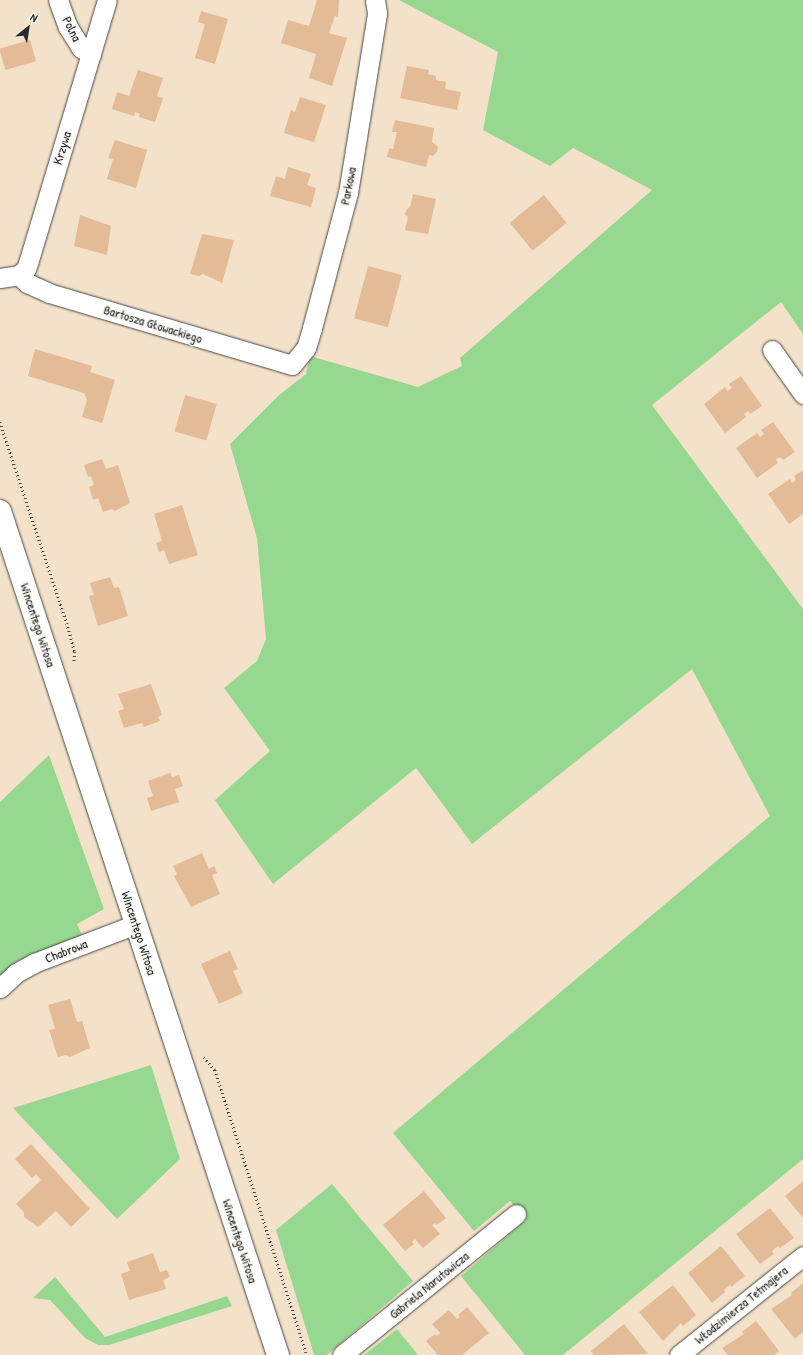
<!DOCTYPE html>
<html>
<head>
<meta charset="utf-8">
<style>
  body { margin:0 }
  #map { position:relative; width:803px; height:1355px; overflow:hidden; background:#f3e2c9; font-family:"Patrick Hand",sans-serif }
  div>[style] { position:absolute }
  .green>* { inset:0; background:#96d88f }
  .building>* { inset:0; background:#e3bb96; transform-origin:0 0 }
  .path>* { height:2.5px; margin-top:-1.25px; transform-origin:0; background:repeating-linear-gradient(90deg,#494643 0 1px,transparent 0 4px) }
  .roads { filter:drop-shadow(0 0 1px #494643) drop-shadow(0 0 1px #494643) }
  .minor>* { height:19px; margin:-9.5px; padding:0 9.5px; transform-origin:9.5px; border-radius:9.5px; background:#fff }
  .tertiary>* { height:22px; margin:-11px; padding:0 11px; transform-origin:11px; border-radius:11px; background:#fff }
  span { translate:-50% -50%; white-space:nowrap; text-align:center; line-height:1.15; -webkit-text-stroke:3px #f6f6f2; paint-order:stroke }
  .street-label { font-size:13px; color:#2b2b2b }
  .north { position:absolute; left:8px; top:8px; width:40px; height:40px; -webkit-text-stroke:3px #f6f6f2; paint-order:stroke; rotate:30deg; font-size:11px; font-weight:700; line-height:16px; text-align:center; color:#2b2b2b }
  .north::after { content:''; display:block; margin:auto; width:14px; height:18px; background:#2b2b2b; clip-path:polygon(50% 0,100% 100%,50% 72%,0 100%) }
</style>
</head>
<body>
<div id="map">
  <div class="green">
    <div style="clip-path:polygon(399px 0,803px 0,803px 334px,781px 302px,652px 405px,803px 609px,803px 1159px,563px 1355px,525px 1355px,461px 1276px,526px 1220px,510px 1201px,474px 1231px,393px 1133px,770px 816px,692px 669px,472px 844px,416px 768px,273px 884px,215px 800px,270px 751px,224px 688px,257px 661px,266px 639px,257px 538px,230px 444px,278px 396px,306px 374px,310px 356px,418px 387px,462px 366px,460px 358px,652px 190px,573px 148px,550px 166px,483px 130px,498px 52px)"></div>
    <div style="clip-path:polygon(49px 755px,104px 909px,77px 924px,82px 935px,0 976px,0 802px)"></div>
    <div style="clip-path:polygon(151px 1065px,180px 1159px,117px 1219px,13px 1108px)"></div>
    <div style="clip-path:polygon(332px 1184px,413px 1281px,327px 1355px,314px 1355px,276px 1230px)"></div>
    <div style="clip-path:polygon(55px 1277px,105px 1337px,227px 1296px,232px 1306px,109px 1345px,98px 1345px,85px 1338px,50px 1300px,33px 1298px)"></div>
    <div style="clip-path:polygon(397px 1329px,418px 1355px,364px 1355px)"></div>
  </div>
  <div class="building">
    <div style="clip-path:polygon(317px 0,339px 0,338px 17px,335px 16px,329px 33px,347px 38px,332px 86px,309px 78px,316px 54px,281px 43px,288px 20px,309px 26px)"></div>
    <div style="clip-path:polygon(201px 11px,228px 19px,215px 64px,195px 58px,205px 24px,198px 22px)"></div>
    <div style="left:30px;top:40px;width:22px;height:32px;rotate:74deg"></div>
    <div style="clip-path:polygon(407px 66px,429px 70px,428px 74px,436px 76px,436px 80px,446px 82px,445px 89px,461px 92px,457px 110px,400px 98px)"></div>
    <div style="clip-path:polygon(138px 70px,163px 78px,157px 96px,163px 98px,155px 122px,139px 117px,140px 114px,135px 112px,134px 116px,112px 109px,117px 92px,129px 96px)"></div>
    <div style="clip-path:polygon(300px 97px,326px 105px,314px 142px,284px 133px,291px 110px,295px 112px)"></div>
    <div style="clip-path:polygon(395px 120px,434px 128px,432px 142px,438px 147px,437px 152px,433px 156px,429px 155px,426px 167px,387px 157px,389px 148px,393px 149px,397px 132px,392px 132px)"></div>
    <div style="clip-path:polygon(115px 140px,147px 150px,136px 188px,107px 179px,113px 159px,108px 158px)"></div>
    <div style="clip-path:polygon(288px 167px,311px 174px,307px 185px,316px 188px,311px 207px,270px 196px,276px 176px,285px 179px)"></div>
    <div style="clip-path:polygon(413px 194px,436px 199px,428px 234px,405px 230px,408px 217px,405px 214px,407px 209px,410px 207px)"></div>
    <div style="left:544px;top:195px;width:36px;height:44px;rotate:51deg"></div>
    <div style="clip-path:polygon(80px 215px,111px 226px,107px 255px,74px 246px)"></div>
    <div style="clip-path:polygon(202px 234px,234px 240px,222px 283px,203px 274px,199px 276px,190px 274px)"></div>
    <div style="left:368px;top:266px;width:35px;height:54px;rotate:15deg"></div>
    <div style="clip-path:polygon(35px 349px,92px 366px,90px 372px,115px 380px,102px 423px,82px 417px,87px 400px,84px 393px,28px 376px)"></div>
    <div style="clip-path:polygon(741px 376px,762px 406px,750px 414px,748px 411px,744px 414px,746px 417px,725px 433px,704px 404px,725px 387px,727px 391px,732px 388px,729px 384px)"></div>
    <div style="left:185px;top:395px;width:33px;height:38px;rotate:16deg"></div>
    <div style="clip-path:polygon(773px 422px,795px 452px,783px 460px,780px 457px,776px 459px,778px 463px,757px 478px,736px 448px,757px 433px,760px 437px,764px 434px,761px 430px)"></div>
    <div style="clip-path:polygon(102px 459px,106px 469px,118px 465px,130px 503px,115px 511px,112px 509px,103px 512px,98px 498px,93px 500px,89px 487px,94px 485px,91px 476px,88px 477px,84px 465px)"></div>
    <div style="clip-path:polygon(803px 470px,803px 514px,789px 524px,768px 494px,790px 479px,792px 483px,796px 480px,794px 476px)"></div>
    <div style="clip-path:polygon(182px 505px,198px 555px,169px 564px,164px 550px,159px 552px,156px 543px,162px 541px,154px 514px)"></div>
    <div style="clip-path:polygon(110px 577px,114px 588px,119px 587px,128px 616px,98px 626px,89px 596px,94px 595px,90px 583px)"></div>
    <div style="clip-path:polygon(151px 684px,162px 715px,158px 717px,160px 721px,144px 727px,142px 723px,124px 728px,118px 711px,124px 709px,118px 694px)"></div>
    <div style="clip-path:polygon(170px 773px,172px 777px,179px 775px,183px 786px,175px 789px,179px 802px,151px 811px,147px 798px,153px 796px,148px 781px)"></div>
    <div style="clip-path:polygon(202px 853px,209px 869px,214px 866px,217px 873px,212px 875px,220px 894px,191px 907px,174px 876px,177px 874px,173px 866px)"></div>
    <div style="clip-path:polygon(230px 951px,238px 969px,233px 971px,243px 993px,219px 1004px,201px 964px)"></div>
    <div style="clip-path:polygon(70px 999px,77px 1022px,82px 1021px,90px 1048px,70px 1057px,66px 1055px,58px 1057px,49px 1030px,55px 1029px,48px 1005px)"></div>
    <div style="clip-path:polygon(31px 1144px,90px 1209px,71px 1227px,56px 1211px,38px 1227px,24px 1217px,24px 1212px,16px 1204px,41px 1180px,36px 1174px,32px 1178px,15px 1159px)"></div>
    <div style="clip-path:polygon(803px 1181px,803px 1218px,785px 1196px)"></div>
    <div style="clip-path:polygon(424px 1191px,446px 1218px,437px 1225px,435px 1223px,432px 1225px,440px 1234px,423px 1248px,415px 1239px,412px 1242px,414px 1244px,405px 1251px,383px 1225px)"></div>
    <div style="clip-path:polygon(770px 1208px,794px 1238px,780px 1248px,778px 1246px,772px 1251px,774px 1254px,760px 1264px,736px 1234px)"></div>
    <div style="clip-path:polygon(721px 1246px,745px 1276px,731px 1287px,730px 1285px,724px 1290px,725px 1292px,712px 1303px,688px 1273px)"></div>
    <div style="clip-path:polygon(153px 1253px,160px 1272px,167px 1270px,170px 1277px,163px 1280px,166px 1289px,129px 1300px,121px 1274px,130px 1271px,127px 1262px)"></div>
    <div style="clip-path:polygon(803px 1283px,803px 1332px,795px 1339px,771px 1309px,792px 1295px,791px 1293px)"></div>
    <div style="clip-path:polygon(673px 1285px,696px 1315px,683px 1326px,681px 1323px,663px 1341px,639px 1312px)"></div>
    <div style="clip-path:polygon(467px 1307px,489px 1333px,462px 1355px,438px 1355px,426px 1341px,435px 1334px,437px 1336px,440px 1333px,432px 1324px,449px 1310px,457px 1319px,460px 1317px,458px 1315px)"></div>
    <div style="clip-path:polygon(756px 1321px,779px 1351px,774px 1355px,728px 1355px,722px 1348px,744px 1334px,742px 1332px)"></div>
    <div style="clip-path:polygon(624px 1324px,648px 1354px,594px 1355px,591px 1351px)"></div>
  </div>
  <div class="path">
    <div style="left:0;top:422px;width:212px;rotate:71.6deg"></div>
    <div style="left:67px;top:623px;width:30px;rotate:75deg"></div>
    <div style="left:75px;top:652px;width:11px;rotate:95deg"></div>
    <div style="left:204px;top:1057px;width:17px;rotate:50deg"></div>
    <div style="left:215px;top:1070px;width:299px;rotate:72.1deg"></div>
  </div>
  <div class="roads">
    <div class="minor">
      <div style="left:58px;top:0;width:29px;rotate:70deg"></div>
      <div style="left:68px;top:27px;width:25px;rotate:58deg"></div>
      <div style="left:81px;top:48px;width:12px;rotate:31deg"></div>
      <div style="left:19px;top:275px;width:11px;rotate:45deg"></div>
      <div style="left:27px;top:283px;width:24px;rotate:24deg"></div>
      <div style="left:49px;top:293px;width:253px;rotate:16.5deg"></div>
      <div style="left:292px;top:365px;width:22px;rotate:-51deg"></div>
      <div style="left:306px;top:348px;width:21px;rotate:-73deg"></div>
      <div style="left:312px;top:328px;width:140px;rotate:-75.1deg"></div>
      <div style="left:348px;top:193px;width:182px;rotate:-80.8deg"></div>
      <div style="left:377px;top:13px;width:13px;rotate:-99deg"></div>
      <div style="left:0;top:278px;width:19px;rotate:-9deg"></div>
      <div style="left:19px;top:275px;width:9px;rotate:-41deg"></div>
      <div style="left:26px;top:269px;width:9px;rotate:-72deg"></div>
      <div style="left:29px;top:260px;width:271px;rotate:-73.3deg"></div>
      <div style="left:772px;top:350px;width:54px;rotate:54.8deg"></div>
      <div style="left:0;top:988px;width:22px;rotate:-43deg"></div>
      <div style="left:16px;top:973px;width:21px;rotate:-29deg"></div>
      <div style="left:34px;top:963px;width:109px;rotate:-20.9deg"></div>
      <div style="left:342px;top:1355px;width:224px;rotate:-39deg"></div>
      <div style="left:679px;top:1355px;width:159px;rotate:-38.6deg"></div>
    </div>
    <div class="tertiary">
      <div style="left:0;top:511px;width:889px;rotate:71.77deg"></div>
    </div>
  </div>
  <div class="street-label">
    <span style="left:72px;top:29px;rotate:63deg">Polna</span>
    <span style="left:62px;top:148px;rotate:-73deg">Krzywa</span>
    <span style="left:348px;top:186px;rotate:-79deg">Parkowa</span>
    <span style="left:153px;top:324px;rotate:17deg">Bartosza Głowackiego</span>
    <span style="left:38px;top:625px;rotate:72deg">Wincentego Witosa</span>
    <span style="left:139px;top:933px;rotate:72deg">Wincentego Witosa</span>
    <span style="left:66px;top:951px;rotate:-21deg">Chabrowa</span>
    <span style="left:240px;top:1241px;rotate:72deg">Wincentego Witosa</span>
    <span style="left:429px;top:1285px;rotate:-39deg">Gabriela Narutowicza</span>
    <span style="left:741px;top:1305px;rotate:-39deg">Włodzimierza Tetmajera</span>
  </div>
  <div class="north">N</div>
</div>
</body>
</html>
